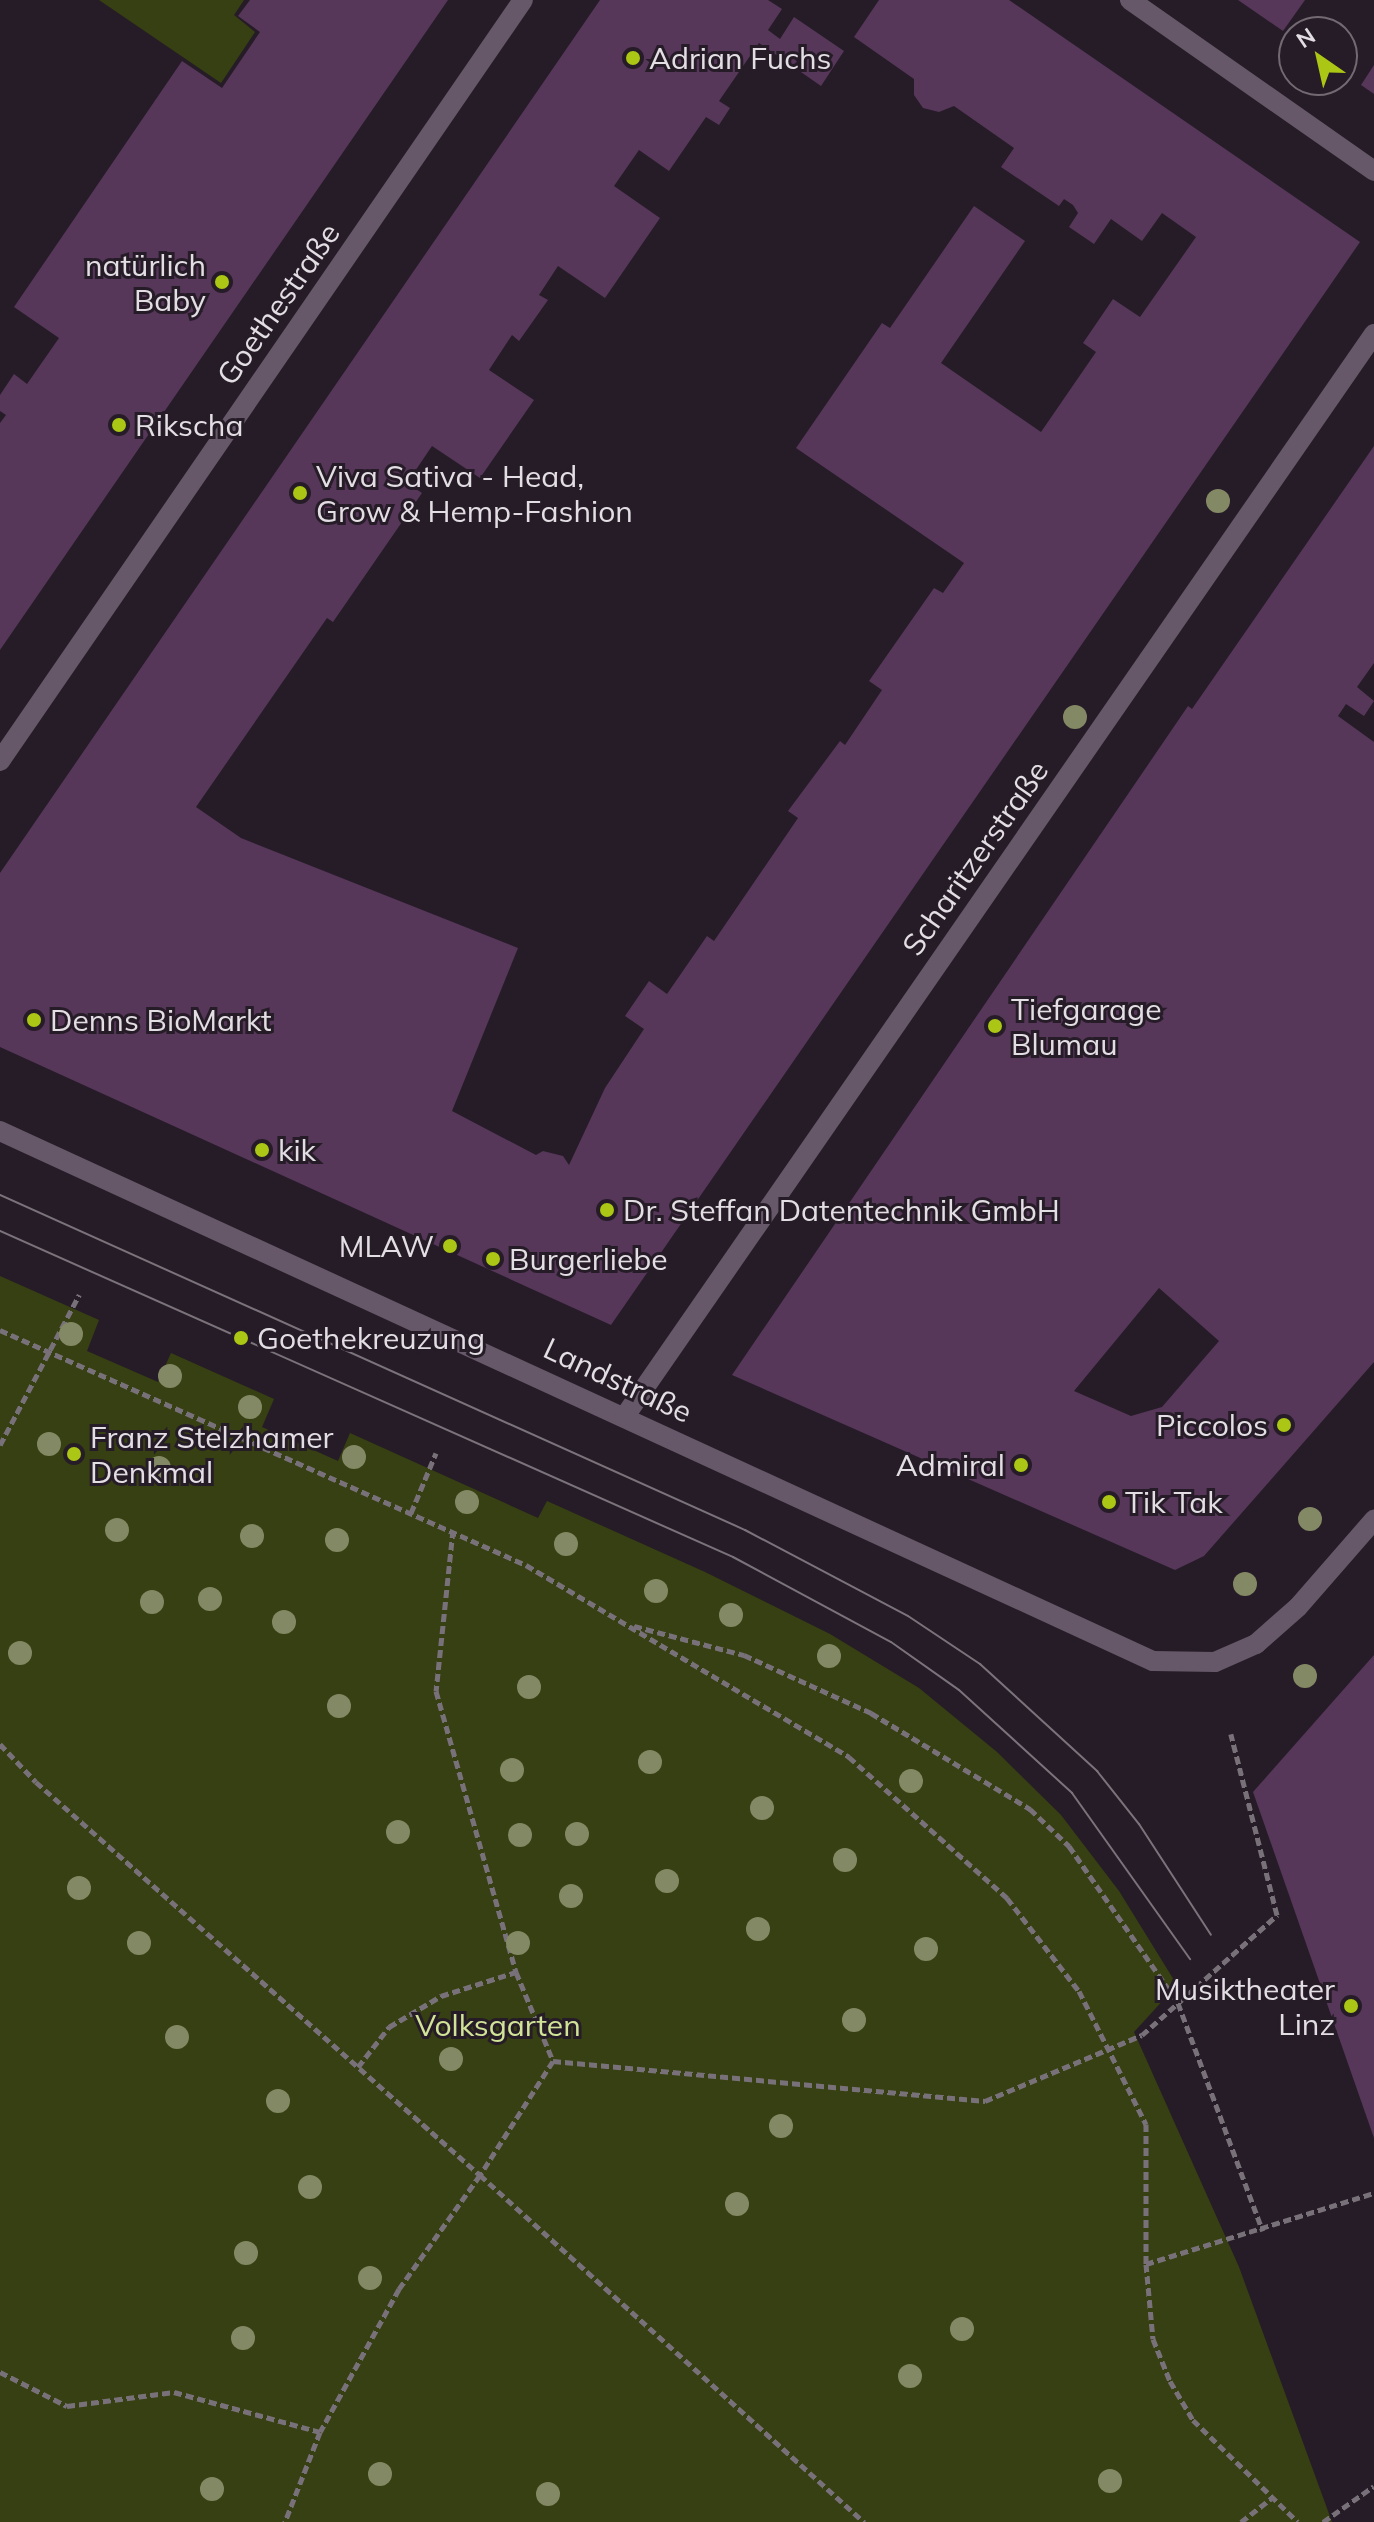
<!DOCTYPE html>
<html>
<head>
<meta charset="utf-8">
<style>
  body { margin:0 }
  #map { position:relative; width:1374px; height:2522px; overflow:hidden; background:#261c27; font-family:Mulish,sans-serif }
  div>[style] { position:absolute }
  .green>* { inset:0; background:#374012 }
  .building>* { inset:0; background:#563659 }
  .path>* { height:5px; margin-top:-2.5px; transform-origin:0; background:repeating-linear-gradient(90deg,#79717a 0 8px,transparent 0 12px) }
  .minor>* { height:20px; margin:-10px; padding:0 10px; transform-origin:10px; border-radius:10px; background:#665868 }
  .tram>* { height:2px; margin:-1px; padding:0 1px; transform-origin:1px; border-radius:1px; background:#7b737c }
  .trees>* { width:24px; height:24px; margin:-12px; border-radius:50%; background:#848965 }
  .dots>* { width:22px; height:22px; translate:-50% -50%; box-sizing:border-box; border:4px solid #261c27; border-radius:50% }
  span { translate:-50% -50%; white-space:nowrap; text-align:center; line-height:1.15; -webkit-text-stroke:6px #261c27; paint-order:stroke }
  .poi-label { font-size:30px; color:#e3dde4 }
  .left { translate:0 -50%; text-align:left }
  .right { translate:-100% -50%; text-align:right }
  .street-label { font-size:30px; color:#e3dde4 }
  .park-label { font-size:30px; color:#d1e397 }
  .north { position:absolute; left:1278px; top:16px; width:80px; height:80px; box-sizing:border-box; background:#261c27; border:2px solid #726973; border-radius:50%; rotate:326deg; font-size:22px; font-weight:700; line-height:32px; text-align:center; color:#e3dde4 }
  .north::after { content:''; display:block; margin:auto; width:28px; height:36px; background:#abc614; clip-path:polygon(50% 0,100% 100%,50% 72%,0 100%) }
</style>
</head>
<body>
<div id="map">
  <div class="green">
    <div style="clip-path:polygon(99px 0,244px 0,234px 15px,255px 32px,221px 83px)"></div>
    <div style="clip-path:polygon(0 1276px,99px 1320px,87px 1351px,158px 1382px,171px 1353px,274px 1399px,262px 1427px,338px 1461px,350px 1433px,538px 1518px,547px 1501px,705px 1572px,830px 1634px,919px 1688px,997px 1752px,1061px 1815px,1119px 1891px,1177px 1985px,1134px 2032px,1239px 2267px,1332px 2522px,0 2522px)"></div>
  </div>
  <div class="building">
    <div style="clip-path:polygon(250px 0,448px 0,0 650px,0 423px,6px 415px,0 411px,0 395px,14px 374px,27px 384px,59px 338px,14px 307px,182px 61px,222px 88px,260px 32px,238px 16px)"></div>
    <div style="clip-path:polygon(600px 0,768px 0,782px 9px,768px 30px,780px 39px,794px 17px,844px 51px,821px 86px,759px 43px,719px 101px,730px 108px,719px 125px,706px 117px,669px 171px,639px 150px,614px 186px,660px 218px,605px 298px,558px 266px,539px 295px,548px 300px,519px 341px,512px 335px,489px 370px,534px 400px,480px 478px,432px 446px,407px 483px,422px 493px,333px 622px,327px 618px,196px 807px,241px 838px,518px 948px,452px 1111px,536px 1155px,543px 1151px,563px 1156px,569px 1165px,605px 1088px,644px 1029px,625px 1016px,649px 981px,667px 994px,707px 936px,714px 941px,798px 818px,788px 811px,840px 741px,845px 745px,882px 690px,869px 681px,934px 588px,943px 593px,964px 563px,796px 448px,882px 323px,890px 328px,974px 206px,1025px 241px,941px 363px,1041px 432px,1096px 352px,1083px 343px,1113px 299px,1140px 317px,1196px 237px,1162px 213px,1142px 241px,1111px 219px,1094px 244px,1069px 227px,1078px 213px,1073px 205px,1064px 199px,1059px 206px,1001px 167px,1014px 148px,954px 106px,939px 112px,923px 108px,914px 95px,914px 79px,854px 37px,879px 0,1009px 0,1360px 242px,611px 1325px,0 1047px,0 873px)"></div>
    <div style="clip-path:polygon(1238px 0,1305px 0,1283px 31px)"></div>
    <div style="clip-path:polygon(1374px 65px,1374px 94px,1361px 85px)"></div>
    <div style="clip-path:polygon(evenodd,1374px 446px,1374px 663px,1357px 687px,1374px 701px,1364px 716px,1346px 704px,1338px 716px,1374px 742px,1374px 1362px,1204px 1556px,1175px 1570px,732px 1375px,1188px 706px,1192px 709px,1374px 446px,1159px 1288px,1219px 1341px,1162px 1407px,1131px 1416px,1074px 1391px,1159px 1288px)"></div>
    <div style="clip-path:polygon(1374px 1655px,1374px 2138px,1253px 1792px)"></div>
  </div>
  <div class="path">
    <div style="left:0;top:1330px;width:576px;rotate:24.07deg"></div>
    <div style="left:526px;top:1565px;width:376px;rotate:30.7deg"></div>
    <div style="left:849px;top:1757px;width:212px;rotate:41.7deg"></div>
    <div style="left:1007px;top:1898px;width:118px;rotate:52.3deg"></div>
    <div style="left:1079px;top:1991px;width:149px;rotate:63.3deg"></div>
    <div style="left:1146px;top:2124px;width:140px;rotate:90deg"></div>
    <div style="left:1146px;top:2264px;width:75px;rotate:84.7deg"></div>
    <div style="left:1153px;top:2339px;width:45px;rotate:68deg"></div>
    <div style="left:1170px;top:2381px;width:45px;rotate:59.5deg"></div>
    <div style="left:1193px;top:2420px;width:146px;rotate:44.2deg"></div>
    <div style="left:0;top:1445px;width:170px;rotate:-62.2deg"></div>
    <div style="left:411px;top:1513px;width:65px;rotate:-67.4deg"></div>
    <div style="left:453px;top:1530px;width:162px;rotate:96deg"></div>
    <div style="left:436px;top:1691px;width:292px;rotate:74.1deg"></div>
    <div style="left:634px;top:1626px;width:114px;rotate:14.8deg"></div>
    <div style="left:744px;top:1655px;width:140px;rotate:24.5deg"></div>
    <div style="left:871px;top:1713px;width:186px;rotate:31.1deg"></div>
    <div style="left:1030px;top:1809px;width:54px;rotate:43.5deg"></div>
    <div style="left:1069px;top:1846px;width:191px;rotate:55.2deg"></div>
    <div style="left:1178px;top:2003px;width:243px;rotate:69.6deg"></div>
    <div style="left:0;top:1744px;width:52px;rotate:46.5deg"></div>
    <div style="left:36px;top:1782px;width:593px;rotate:41.51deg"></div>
    <div style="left:480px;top:2175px;width:140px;rotate:125.4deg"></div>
    <div style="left:399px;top:2289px;width:163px;rotate:118.9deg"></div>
    <div style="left:320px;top:2432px;width:97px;rotate:111.3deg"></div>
    <div style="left:553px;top:2061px;width:135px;rotate:122.6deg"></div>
    <div style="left:480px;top:2175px;width:518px;rotate:42.1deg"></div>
    <div style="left:358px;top:2067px;width:51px;rotate:-52.2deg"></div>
    <div style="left:389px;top:2027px;width:61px;rotate:-30.8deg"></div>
    <div style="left:441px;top:1996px;width:79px;rotate:-17.7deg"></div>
    <div style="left:516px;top:1972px;width:96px;rotate:67.4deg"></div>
    <div style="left:553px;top:2061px;width:434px;rotate:5.3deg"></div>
    <div style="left:985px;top:2101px;width:170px;rotate:-22.8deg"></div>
    <div style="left:1142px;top:2035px;width:181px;rotate:-41.6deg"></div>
    <div style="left:1277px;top:1915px;width:187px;rotate:-104.3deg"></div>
    <div style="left:1146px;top:2264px;width:239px;rotate:-17.3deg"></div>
    <div style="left:0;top:2372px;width:75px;rotate:26.9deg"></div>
    <div style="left:67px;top:2406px;width:108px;rotate:-7.5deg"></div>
    <div style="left:174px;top:2392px;width:151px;rotate:15.3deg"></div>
    <div style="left:1241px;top:2522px;width:41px;rotate:-38deg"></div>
    <div style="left:1323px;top:2522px;width:62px;rotate:-35.2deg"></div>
  </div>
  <div class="minor">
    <div style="left:1130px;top:0;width:298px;rotate:35deg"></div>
    <div style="left:0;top:761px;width:923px;rotate:-55.5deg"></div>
    <div style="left:0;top:1131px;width:1269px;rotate:24.69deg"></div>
    <div style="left:1153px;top:1661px;width:62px;rotate:0.9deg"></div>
    <div style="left:1215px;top:1662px;width:45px;rotate:-23.7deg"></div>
    <div style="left:1256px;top:1644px;width:56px;rotate:-41.4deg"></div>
    <div style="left:1298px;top:1607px;width:116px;rotate:-48.9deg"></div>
    <div style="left:625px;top:1416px;width:1316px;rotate:-55.31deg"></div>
  </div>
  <div class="tram">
    <div style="left:0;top:1195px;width:817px;rotate:24.21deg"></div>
    <div style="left:745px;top:1530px;width:184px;rotate:27.8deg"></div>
    <div style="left:908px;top:1616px;width:87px;rotate:33.7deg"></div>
    <div style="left:980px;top:1664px;width:159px;rotate:42.4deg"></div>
    <div style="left:1097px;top:1771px;width:68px;rotate:51.6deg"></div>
    <div style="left:1139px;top:1824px;width:132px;rotate:57deg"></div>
    <div style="left:0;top:1231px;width:802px;rotate:23.98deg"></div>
    <div style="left:733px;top:1557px;width:179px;rotate:28.3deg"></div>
    <div style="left:891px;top:1642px;width:83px;rotate:35.2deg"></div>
    <div style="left:959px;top:1690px;width:153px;rotate:42.3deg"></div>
    <div style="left:1072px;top:1793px;width:204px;rotate:54.6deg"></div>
  </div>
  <div class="trees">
    <div style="left:1218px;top:501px"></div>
    <div style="left:1075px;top:717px"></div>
    <div style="left:71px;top:1334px"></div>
    <div style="left:170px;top:1376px"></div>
    <div style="left:250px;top:1407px"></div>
    <div style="left:49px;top:1444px"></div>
    <div style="left:354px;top:1457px"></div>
    <div style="left:159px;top:1468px"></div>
    <div style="left:467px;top:1502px"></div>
    <div style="left:1310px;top:1519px"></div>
    <div style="left:117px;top:1530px"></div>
    <div style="left:252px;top:1536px"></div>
    <div style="left:337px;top:1540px"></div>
    <div style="left:566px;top:1544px"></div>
    <div style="left:1245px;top:1584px"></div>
    <div style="left:656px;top:1591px"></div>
    <div style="left:210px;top:1599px"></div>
    <div style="left:152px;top:1602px"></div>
    <div style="left:731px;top:1615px"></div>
    <div style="left:284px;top:1622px"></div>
    <div style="left:20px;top:1653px"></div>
    <div style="left:829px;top:1656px"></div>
    <div style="left:1305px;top:1676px"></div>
    <div style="left:529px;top:1687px"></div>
    <div style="left:339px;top:1706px"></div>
    <div style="left:650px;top:1762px"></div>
    <div style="left:512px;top:1770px"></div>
    <div style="left:911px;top:1781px"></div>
    <div style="left:762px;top:1808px"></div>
    <div style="left:398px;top:1832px"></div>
    <div style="left:577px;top:1834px"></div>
    <div style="left:520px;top:1835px"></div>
    <div style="left:845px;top:1860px"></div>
    <div style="left:667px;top:1881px"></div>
    <div style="left:79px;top:1888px"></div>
    <div style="left:571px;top:1896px"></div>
    <div style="left:758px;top:1929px"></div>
    <div style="left:139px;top:1943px"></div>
    <div style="left:518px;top:1943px"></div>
    <div style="left:926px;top:1949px"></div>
    <div style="left:854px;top:2020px"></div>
    <div style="left:177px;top:2037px"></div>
    <div style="left:451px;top:2059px"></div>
    <div style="left:278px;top:2101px"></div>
    <div style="left:781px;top:2126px"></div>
    <div style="left:310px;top:2187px"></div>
    <div style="left:737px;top:2204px"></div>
    <div style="left:246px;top:2253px"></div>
    <div style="left:370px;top:2278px"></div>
    <div style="left:962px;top:2329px"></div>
    <div style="left:243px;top:2338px"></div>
    <div style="left:910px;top:2376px"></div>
    <div style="left:380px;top:2474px"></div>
    <div style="left:1110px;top:2481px"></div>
    <div style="left:212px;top:2489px"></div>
    <div style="left:548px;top:2494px"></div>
  </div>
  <div class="dots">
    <div style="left:633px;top:58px;background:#abc614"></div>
    <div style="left:222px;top:282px;background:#abc614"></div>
    <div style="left:119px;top:425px;background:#abc614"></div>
    <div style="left:300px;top:493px;background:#abc614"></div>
    <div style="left:34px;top:1020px;background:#abc614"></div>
    <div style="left:995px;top:1026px;background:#abc614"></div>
    <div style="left:262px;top:1150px;background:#abc614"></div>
    <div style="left:607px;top:1210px;background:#abc614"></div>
    <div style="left:450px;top:1246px;background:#abc614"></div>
    <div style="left:493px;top:1259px;background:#abc614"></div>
    <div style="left:241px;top:1338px;background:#abc614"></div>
    <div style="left:1284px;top:1425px;background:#abc614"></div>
    <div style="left:74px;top:1454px;background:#abc614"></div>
    <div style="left:1021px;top:1465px;background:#abc614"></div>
    <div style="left:1109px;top:1502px;background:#abc614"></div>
    <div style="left:1351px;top:2006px;background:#abc614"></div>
  </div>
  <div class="poi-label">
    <span class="left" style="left:649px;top:58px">Adrian Fuchs</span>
    <span class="right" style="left:206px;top:282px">natürlich<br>Baby</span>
    <span class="left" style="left:135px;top:425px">Rikscha</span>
    <span class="left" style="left:316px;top:493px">Viva Sativa - Head,<br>Grow &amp; Hemp-Fashion</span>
    <span class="left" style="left:1011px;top:1026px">Tiefgarage<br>Blumau</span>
    <span class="left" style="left:50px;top:1020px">Denns BioMarkt</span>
    <span class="left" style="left:278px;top:1150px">kik</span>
    <span class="left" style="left:623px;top:1210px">Dr. Steffan Datentechnik GmbH</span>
    <span class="right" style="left:434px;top:1246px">MLAW</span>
    <span class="left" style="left:509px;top:1259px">Burgerliebe</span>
    <span class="left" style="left:257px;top:1338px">Goethekreuzung</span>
    <span class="right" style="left:1268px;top:1425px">Piccolos</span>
    <span class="left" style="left:90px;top:1454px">Franz Stelzhamer<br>Denkmal</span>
    <span class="right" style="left:1005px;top:1465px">Admiral</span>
    <span class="left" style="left:1125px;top:1502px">Tik Tak</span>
    <span class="right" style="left:1335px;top:2006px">Musiktheater<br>Linz</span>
  </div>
  <div class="street-label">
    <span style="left:278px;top:304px;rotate:-55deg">Goethestraße</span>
    <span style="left:975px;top:858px;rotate:-55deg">Scharitzerstraße</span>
    <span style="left:618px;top:1380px;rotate:25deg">Landstraße</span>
  </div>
  <div class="park-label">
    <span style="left:498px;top:2025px">Volksgarten</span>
  </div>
  <div class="north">N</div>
</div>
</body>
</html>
